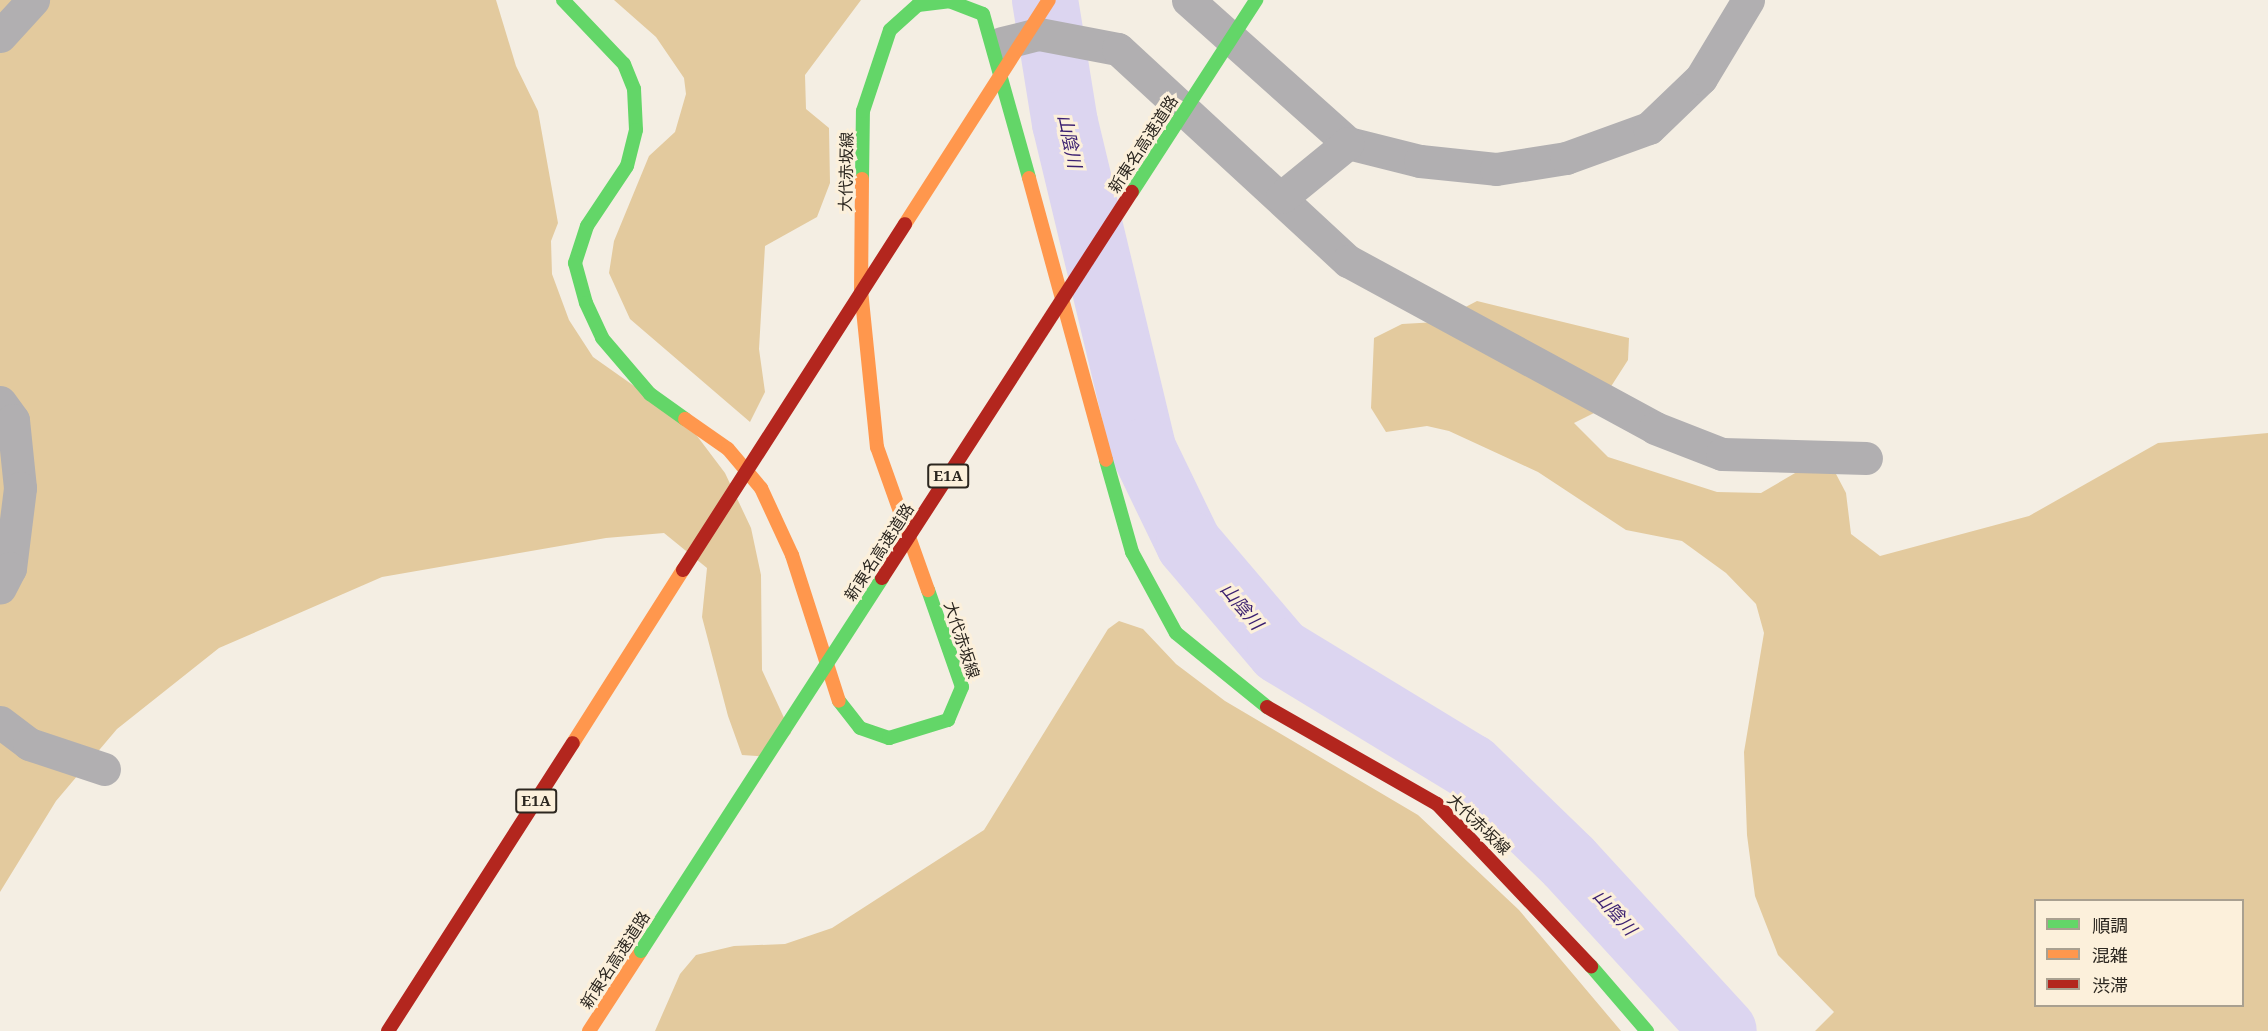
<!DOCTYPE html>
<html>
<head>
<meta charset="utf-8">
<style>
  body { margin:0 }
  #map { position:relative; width:2268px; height:1031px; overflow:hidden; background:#f4eee3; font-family:"Noto Serif","Noto Sans JP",serif }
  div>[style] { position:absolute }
  .forest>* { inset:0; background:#e3ca9e }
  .river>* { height:66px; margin:-33px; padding:0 33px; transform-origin:33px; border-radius:33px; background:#dcd5f0 }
  .street>* { height:33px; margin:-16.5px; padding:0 16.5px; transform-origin:16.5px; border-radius:16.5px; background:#b1afb1 }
  .fast>* { height:14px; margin:-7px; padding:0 7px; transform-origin:7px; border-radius:7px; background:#63d668 }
  .slow>* { height:14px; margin:-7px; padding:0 7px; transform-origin:7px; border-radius:7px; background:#ff974d }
  .jam>* { height:14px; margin:-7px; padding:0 7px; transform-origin:7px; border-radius:7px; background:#b3261e }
  .fast-bridge>* { height:14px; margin:-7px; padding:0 7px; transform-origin:7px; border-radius:7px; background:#63d668 }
  .slow-bridge>* { height:14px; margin:-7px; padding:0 7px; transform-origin:7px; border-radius:7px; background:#ff974d }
  .jam-bridge>* { height:14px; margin:-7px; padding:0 7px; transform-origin:7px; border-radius:7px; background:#b3261e }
  span { translate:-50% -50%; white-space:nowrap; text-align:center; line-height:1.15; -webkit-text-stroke:6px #fcf0db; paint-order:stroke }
  .shield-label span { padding:2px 4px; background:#fcf0db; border:2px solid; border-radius:4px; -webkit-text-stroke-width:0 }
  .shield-label { font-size:15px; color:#2c2720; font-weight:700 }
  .street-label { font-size:16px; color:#2c2720 }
  .water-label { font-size:18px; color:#3a1f70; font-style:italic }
  .legend { position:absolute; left:2034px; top:899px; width:210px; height:108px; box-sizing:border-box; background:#fcf0db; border:2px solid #a9a090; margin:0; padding:8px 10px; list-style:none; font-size:18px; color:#2c2720 }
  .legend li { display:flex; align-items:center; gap:12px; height:30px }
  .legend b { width:30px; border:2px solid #a9a090 }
</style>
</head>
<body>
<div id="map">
  <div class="forest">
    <div style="clip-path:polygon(0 0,496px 0,516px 66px,538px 111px,558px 223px,551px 241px,552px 274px,569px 320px,593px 357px,688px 424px,725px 473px,751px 528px,761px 575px,762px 670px,791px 733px,770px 757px,742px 755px,728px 716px,702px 617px,707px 568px,664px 533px,606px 538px,382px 577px,219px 648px,117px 729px,56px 801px,0 892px)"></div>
    <div style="clip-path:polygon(614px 0,861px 0,805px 75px,806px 109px,829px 128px,830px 183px,817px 217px,765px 246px,759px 349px,765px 392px,750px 422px,630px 319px,609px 273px,614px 241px,649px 156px,675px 132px,686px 94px,684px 78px,656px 37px)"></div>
    <div style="clip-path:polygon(evenodd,1477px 301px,1629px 338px,1628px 360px,1594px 413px,1574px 423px,1608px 457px,1717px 492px,1761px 493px,1826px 455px,1846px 493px,1851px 534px,1880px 556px,2029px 516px,2158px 443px,2268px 433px,2268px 1031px,1815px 1031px,1834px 1012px,1778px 955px,1755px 896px,1747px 835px,1744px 752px,1764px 633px,1756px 604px,1726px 573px,1682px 541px,1626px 530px,1538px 472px,1449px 431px,1427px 426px,1386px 432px,1371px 408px,1374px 338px,1402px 324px,1437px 322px,1477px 301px,2036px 900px,2242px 900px,2242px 1006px,2036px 1006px,2036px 900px)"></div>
    <div style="clip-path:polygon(1119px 621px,1143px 629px,1176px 664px,1225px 701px,1418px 815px,1519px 910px,1621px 1031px,655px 1031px,680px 974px,696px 955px,734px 946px,785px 944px,832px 928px,984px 830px,1108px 629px)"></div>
  </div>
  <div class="river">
    <div style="left:1045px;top:0;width:125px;rotate:80.8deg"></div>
    <div style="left:1065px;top:123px;width:337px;rotate:76.5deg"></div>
    <div style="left:1144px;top:451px;width:103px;rotate:64.2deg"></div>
    <div style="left:1189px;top:544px;width:140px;rotate:49.6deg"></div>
    <div style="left:1280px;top:651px;width:223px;rotate:31.3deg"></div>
    <div style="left:1471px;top:767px;width:136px;rotate:44.1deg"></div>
    <div style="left:1569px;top:862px;width:229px;rotate:47.5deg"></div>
  </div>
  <div class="street">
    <div style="left:1188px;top:0;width:215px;rotate:41.8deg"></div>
    <div style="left:1348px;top:143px;width:74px;rotate:14deg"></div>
    <div style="left:1420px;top:161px;width:76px;rotate:6deg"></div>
    <div style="left:1496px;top:169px;width:71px;rotate:-8.9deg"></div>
    <div style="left:1566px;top:158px;width:88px;rotate:-19.9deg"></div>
    <div style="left:1649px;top:128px;width:72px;rotate:-43.9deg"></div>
    <div style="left:1701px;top:78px;width:91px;rotate:-58.9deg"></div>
    <div style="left:0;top:36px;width:49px;rotate:-47.5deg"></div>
    <div style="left:1002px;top:43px;width:38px;rotate:-14deg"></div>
    <div style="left:1039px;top:34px;width:80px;rotate:10.8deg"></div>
    <div style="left:1118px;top:49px;width:313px;rotate:42.7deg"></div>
    <div style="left:1348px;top:261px;width:349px;rotate:28.5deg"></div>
    <div style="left:1655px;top:428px;width:72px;rotate:21.2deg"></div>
    <div style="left:1722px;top:454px;width:144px;rotate:1.6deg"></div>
    <div style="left:1282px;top:197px;width:85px;rotate:-39.3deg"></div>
    <div style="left:0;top:402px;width:22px;rotate:54deg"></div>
    <div style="left:13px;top:420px;width:68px;rotate:84.1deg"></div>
    <div style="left:20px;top:488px;width:81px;rotate:97.1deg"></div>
    <div style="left:10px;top:568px;width:22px;rotate:117deg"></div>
    <div style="left:0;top:722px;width:36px;rotate:37deg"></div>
    <div style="left:29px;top:744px;width:79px;rotate:18.4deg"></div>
  </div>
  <div class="fast">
    <div style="left:563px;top:0;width:88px;rotate:46.4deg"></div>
    <div style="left:624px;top:64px;width:27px;rotate:68deg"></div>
    <div style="left:634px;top:89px;width:41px;rotate:87.2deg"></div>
    <div style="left:636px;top:130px;width:37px;rotate:104deg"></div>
    <div style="left:627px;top:166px;width:72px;rotate:123.7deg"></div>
    <div style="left:587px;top:226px;width:39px;rotate:108deg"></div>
    <div style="left:575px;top:263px;width:41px;rotate:74.6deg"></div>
    <div style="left:586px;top:303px;width:38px;rotate:65deg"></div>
    <div style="left:602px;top:338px;width:74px;rotate:49.4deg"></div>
    <div style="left:650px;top:394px;width:43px;rotate:35.5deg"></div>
    <div style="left:862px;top:179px;width:68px;rotate:-89.2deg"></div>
    <div style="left:863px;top:111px;width:85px;rotate:-71.6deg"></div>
    <div style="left:890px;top:30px;width:38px;rotate:-42deg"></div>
    <div style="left:918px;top:5px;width:31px;rotate:-7deg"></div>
    <div style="left:949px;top:1px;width:36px;rotate:21deg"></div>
    <div style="left:983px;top:14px;width:170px;rotate:74.3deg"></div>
    <div style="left:1106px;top:460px;width:96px;rotate:74.2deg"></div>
    <div style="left:1132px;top:552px;width:92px;rotate:61.5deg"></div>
    <div style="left:1176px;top:633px;width:117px;rotate:39.1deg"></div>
    <div style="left:839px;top:701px;width:34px;rotate:52deg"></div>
    <div style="left:860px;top:728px;width:31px;rotate:19deg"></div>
    <div style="left:889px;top:738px;width:62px;rotate:-17deg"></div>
    <div style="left:948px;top:720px;width:36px;rotate:-67deg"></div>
    <div style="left:962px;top:687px;width:103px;rotate:-109.3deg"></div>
    <div style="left:1591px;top:966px;width:86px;rotate:49.3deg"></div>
  </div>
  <div class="slow">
    <div style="left:1029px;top:178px;width:292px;rotate:74.7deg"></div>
    <div style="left:862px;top:179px;width:111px;rotate:90.5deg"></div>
    <div style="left:861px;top:290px;width:158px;rotate:84.2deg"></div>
    <div style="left:877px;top:447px;width:152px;rotate:70.4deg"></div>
    <div style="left:685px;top:419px;width:52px;rotate:34.9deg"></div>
    <div style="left:728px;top:449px;width:51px;rotate:49.8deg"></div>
    <div style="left:761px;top:488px;width:74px;rotate:65.2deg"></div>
    <div style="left:792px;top:555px;width:153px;rotate:72.2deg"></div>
    <div style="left:573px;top:743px;width:205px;rotate:-57.6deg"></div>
    <div style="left:589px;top:1031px;width:95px;rotate:-57deg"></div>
  </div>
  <div class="jam">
    <div style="left:1267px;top:707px;width:196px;rotate:29.7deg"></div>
    <div style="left:1437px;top:804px;width:224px;rotate:46.5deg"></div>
    <div style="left:388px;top:1031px;width:342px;rotate:-57.3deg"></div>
  </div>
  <div class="fast-bridge">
    <div style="left:1132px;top:192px;width:229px;rotate:-57.1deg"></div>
    <div style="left:641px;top:951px;width:444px;rotate:-57.1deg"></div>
  </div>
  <div class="slow-bridge">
    <div style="left:905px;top:224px;width:266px;rotate:-57.3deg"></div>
  </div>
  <div class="jam-bridge">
    <div style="left:683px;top:570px;width:411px;rotate:-57.3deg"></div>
    <div style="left:882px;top:578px;width:460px;rotate:-57.1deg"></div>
  </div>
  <div class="shield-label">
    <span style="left:948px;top:476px">E1A</span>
    <span style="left:536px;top:801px">E1A</span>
  </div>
  <div class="street-label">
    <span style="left:1143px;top:144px;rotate:-57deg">新東名高速道路</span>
    <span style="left:846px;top:172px;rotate:-89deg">大代赤坂線</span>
    <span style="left:879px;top:552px;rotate:-57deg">新東名高速道路</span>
    <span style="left:962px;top:640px;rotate:72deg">大代赤坂線</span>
    <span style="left:1479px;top:824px;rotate:44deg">大代赤坂線</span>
    <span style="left:615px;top:960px;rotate:-57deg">新東名高速道路</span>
  </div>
  <div class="water-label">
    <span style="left:1070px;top:141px;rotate:78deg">山陰川</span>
    <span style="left:1242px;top:606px;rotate:50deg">山陰川</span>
    <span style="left:1615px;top:912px;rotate:48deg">山陰川</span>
  </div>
  <ul class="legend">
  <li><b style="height:8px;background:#63d668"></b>順調</li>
  <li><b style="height:8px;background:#ff974d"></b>混雑</li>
  <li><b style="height:8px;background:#b3261e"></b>渋滞</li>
  </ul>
</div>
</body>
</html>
